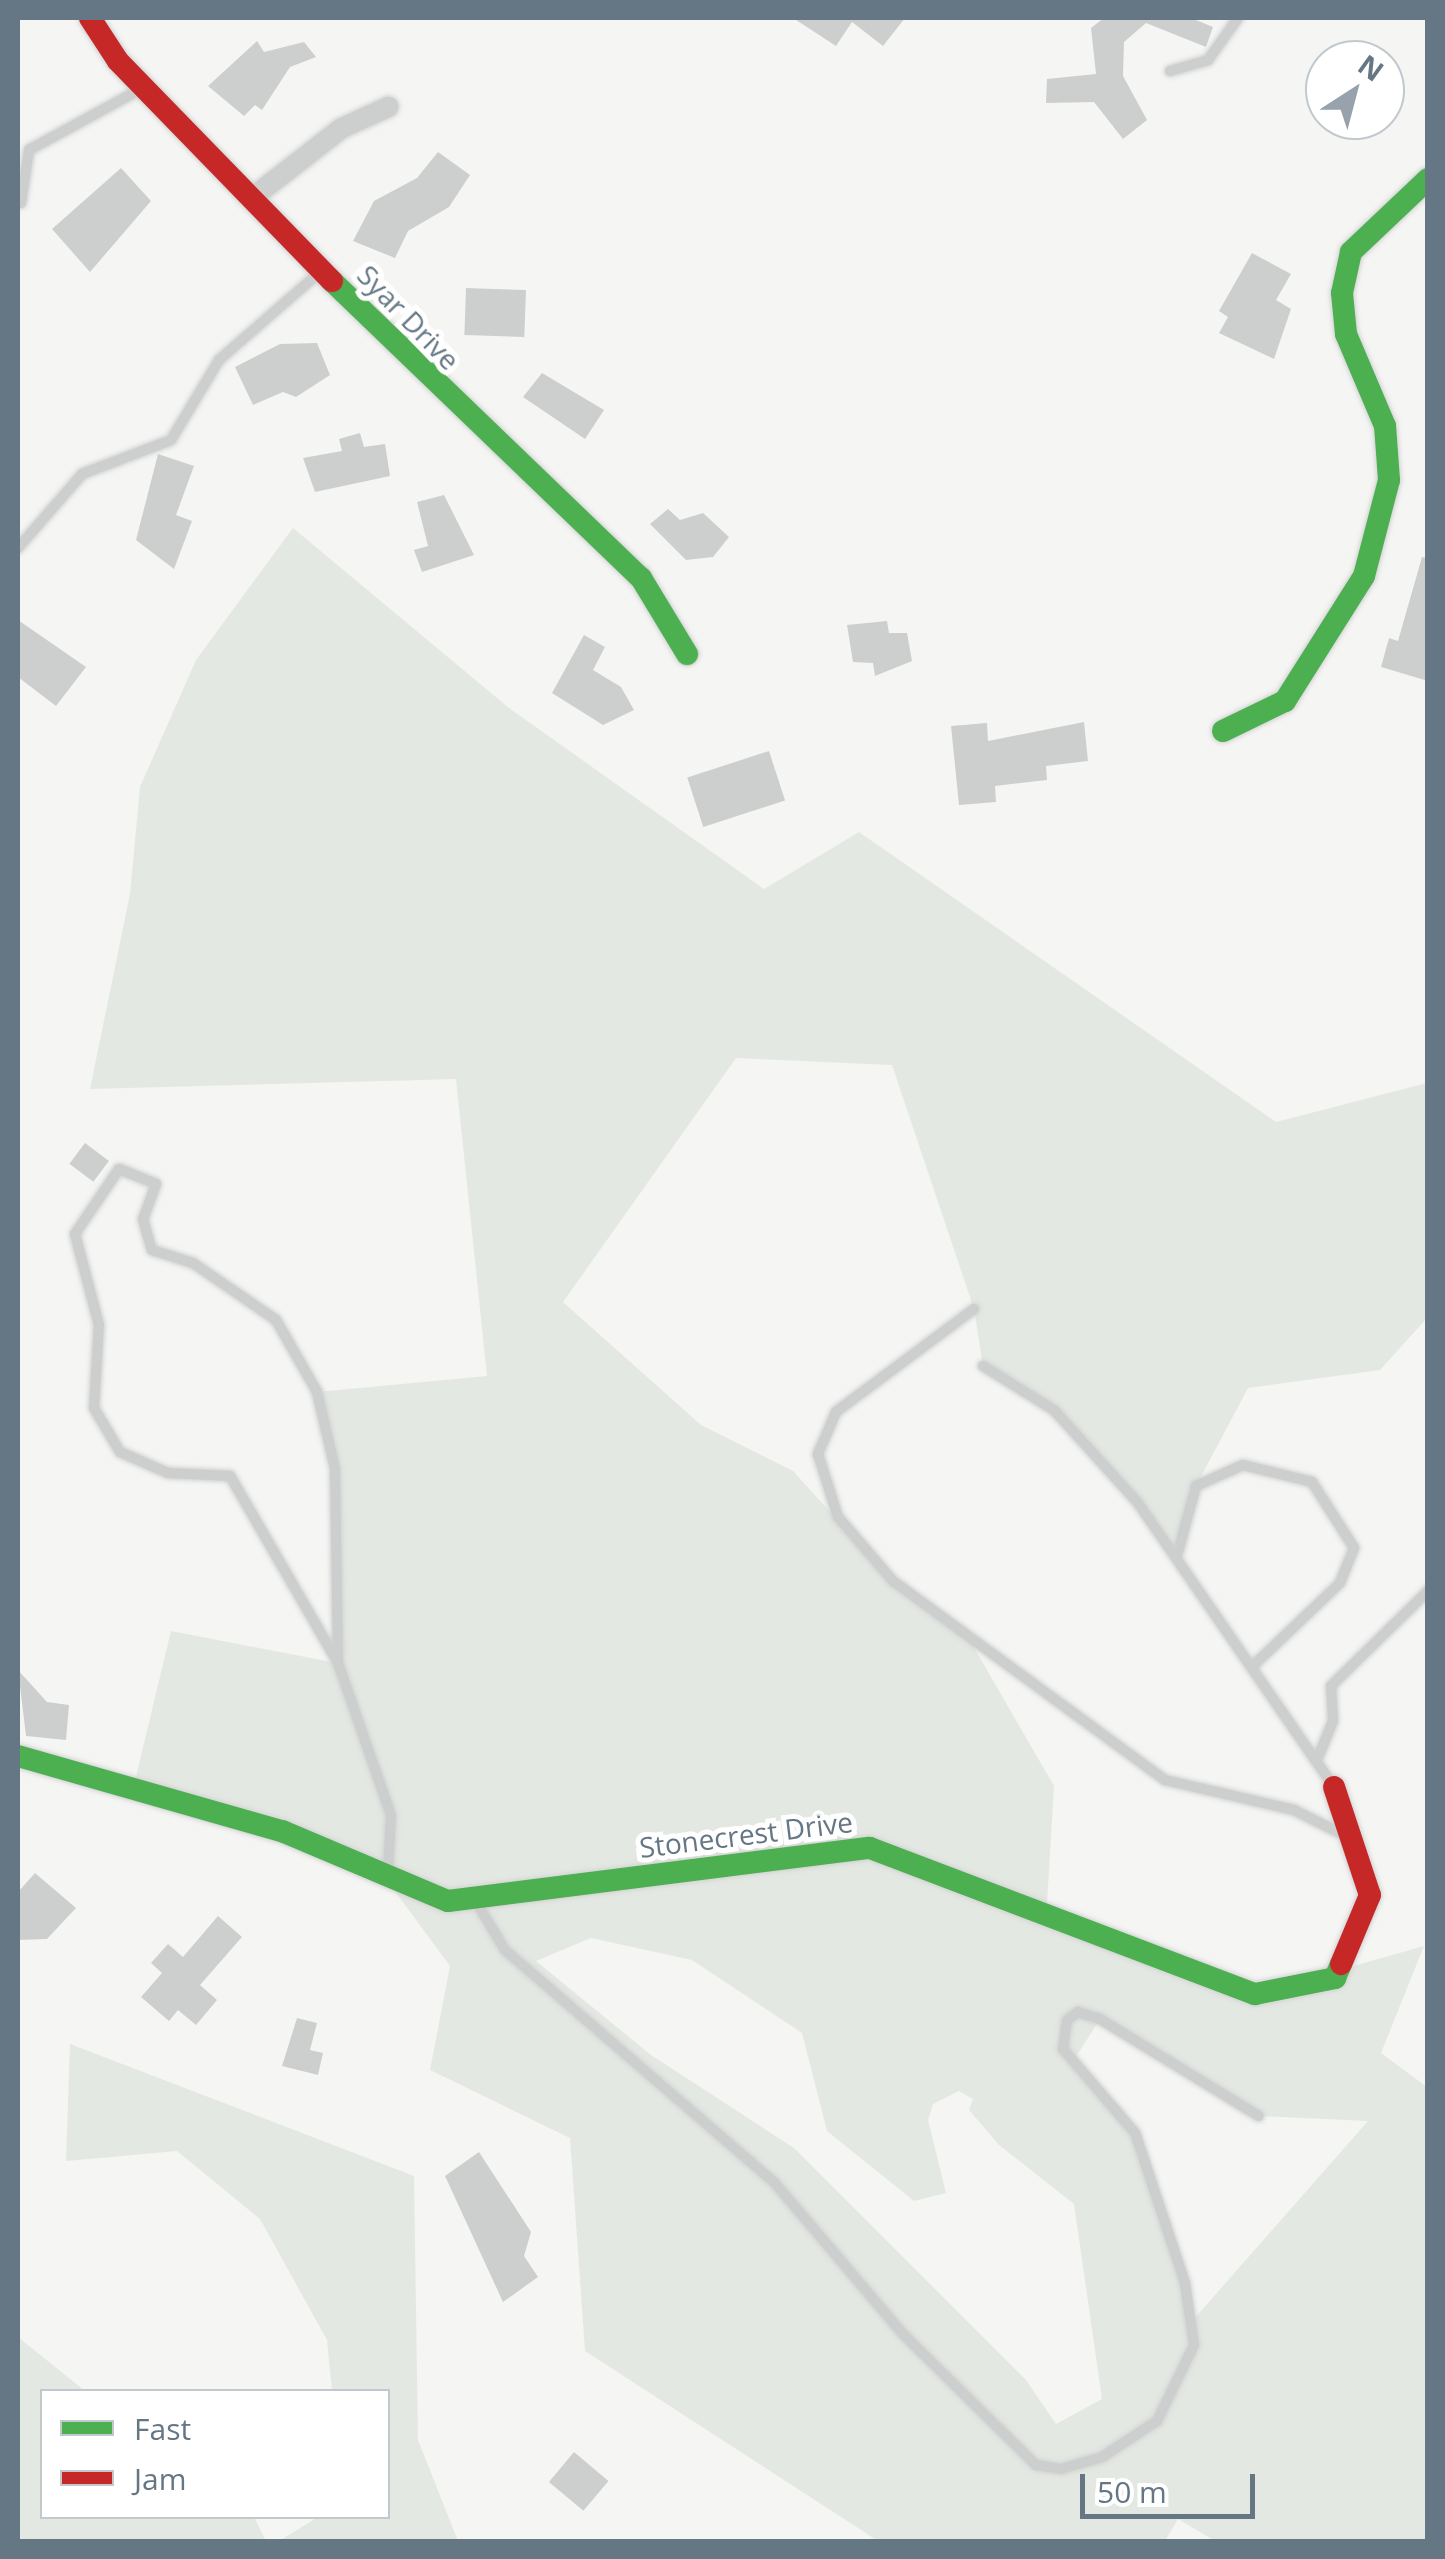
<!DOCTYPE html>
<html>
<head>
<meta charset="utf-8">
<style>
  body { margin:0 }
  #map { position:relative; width:1445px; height:2559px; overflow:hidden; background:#f5f5f4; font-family:"Open Sans",sans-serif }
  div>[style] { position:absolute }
  .green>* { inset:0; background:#e4e8e2 }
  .building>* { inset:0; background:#cdcfcf; transform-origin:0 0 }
  .roads { filter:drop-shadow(0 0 2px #d2d3d4) drop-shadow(0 0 2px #d2d3d4) }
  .lane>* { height:10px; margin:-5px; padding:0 5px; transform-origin:5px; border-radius:5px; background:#cdcfcf }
  .street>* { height:20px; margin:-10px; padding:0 10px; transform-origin:10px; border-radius:10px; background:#cdcfcf }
  .fast>* { height:22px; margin:-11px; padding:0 11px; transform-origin:11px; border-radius:11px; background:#4caf50 }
  .jam>* { height:22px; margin:-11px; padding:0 11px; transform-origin:11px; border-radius:11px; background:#c62828 }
  span { translate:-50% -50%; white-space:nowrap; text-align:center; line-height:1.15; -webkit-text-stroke:10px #fff; paint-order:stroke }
  .street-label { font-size:28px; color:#657685 }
  .frame { position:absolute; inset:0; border:20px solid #657685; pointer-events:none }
  .legend { position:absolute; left:40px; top:2389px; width:350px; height:130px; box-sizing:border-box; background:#fff; border:2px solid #c1c8ce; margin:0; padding:12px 18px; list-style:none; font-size:30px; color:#657685 }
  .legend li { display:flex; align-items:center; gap:20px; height:50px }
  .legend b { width:50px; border:2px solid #c1c8ce }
  .north { position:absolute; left:1305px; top:40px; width:100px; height:100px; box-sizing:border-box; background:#fff; border:2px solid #c1c8ce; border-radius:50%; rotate:36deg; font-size:28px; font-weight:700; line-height:40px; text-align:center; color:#657685 }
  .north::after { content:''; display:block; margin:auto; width:35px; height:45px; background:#97a2ac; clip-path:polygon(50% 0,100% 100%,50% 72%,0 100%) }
  .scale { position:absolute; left:1080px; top:2474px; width:175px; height:45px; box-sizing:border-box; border:5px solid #657685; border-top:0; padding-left:12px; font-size:30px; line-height:35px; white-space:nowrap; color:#657685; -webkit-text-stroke:8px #fff; paint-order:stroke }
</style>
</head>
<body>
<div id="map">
  <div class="green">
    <div style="clip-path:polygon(evenodd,293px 528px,509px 708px,764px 889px,859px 832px,1276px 1122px,1427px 1083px,1427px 1318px,1380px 1370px,1248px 1388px,1196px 1486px,1177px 1556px,1054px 1410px,983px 1366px,974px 1309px,892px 1065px,736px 1058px,563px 1302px,701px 1425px,793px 1471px,893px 1581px,969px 1639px,1054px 1786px,1046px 1920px,1255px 1994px,1424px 1946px,1381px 2053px,1427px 2087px,1427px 2541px,1215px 2541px,1178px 2519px,1165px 2541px,878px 2541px,585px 2351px,570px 2138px,430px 2070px,450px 1966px,388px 1882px,133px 1789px,171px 1631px,337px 1663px,335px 1469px,317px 1392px,487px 1376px,456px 1079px,90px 1089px,130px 894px,140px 787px,196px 660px,293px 528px,591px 1938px,692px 1960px,802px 2033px,827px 2131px,914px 2201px,946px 2193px,928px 2120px,933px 2104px,959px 2091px,973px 2099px,969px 2110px,999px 2145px,1074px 2204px,1102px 2399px,1056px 2424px,1026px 2380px,794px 2148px,651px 2055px,536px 1961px,591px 1938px,293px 528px,1100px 2019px,1259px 2116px,1368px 2121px,1193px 2320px,1121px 2107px,1074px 2060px,1100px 2019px)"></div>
    <div style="clip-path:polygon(70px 2044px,414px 2176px,418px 2440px,458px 2541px,279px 2541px,318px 2517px,388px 2516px,388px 2392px,332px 2391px,327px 2340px,260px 2219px,177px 2151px,66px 2161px)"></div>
    <div style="clip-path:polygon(18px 2337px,85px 2391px,42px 2392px,42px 2516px,254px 2517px,266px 2541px,18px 2541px)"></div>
  </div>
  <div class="building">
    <div style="clip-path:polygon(793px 18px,905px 18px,883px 46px,852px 22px,836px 46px)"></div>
    <div style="clip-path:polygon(1104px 18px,1191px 18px,1213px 27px,1206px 47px,1146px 23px,1124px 42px,1123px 76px,1147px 120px,1123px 139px,1094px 102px,1046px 103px,1047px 79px,1096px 74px,1091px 28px)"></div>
    <div style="clip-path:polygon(257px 41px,264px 52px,304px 42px,316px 57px,290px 67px,262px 110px,255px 105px,244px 116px,208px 86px)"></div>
    <div style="clip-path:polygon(438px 152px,470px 175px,449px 207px,408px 231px,395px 258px,353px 241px,374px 201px,417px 178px)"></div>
    <div style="clip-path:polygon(121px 168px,151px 201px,90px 272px,52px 229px)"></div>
    <div style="clip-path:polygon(1252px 253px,1291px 274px,1276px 300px,1291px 309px,1274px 359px,1219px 333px,1228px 317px,1219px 311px)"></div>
    <div style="left:466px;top:288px;width:60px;height:47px;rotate:2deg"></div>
    <div style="clip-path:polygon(317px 343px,330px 375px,296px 397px,283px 392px,253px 405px,235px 367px,280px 344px)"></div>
    <div style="clip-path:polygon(542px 373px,604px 410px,585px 439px,523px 397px)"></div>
    <div style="clip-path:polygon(360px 433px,364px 447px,385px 444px,390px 476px,315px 492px,303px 458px,342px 451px,339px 439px)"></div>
    <div style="clip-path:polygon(158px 454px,194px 466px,176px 515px,192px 521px,174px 569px,136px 540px)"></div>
    <div style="clip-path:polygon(444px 495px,474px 555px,422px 572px,414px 550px,428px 546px,417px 502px)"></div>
    <div style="clip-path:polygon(668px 509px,680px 520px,703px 513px,729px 537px,713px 557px,686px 560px,650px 524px)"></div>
    <div style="clip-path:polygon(1422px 557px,1428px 558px,1428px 681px,1381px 667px,1389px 638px,1398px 641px)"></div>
    <div style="clip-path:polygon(18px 620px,86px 667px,56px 706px,18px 677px)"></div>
    <div style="clip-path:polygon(887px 621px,889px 633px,907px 633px,912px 661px,875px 676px,873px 663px,853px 662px,847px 625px)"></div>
    <div style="clip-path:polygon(584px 635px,605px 647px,593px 670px,621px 687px,634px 710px,603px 725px,552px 693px)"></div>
    <div style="clip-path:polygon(1084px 722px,1088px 761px,1046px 766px,1047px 780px,995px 786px,996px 802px,959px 805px,951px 726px,987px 723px,988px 741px)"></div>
    <div style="left:769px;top:751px;width:52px;height:86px;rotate:72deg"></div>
    <div style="left:85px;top:1143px;width:30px;height:26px;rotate:37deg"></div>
    <div style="clip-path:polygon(18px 1670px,47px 1702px,69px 1705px,66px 1740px,26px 1736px)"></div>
    <div style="clip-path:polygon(35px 1873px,76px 1908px,47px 1939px,18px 1940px,18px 1892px)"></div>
    <div style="clip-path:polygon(218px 1916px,242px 1937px,200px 1985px,217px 2000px,196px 2025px,178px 2010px,169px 2021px,141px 1997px,162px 1973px,151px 1963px,168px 1944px,183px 1957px)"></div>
    <div style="clip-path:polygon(297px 2018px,317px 2023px,310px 2050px,323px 2053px,318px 2075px,282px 2066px)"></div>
    <div style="clip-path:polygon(479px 2152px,531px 2232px,524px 2256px,538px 2277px,503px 2302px,445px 2176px)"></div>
    <div style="left:574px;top:2452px;width:45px;height:39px;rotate:40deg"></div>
  </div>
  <div class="roads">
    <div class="lane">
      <div style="left:1170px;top:71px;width:40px;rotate:-16deg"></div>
      <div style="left:1208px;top:60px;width:52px;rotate:-54.5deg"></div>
      <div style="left:21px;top:203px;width:54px;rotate:-81.4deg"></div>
      <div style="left:29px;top:150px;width:125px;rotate:-28.6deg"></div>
      <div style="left:18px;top:548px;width:98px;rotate:-49.1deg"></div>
      <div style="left:82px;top:474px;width:95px;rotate:-20.9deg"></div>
      <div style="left:171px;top:440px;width:93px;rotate:-59deg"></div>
      <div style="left:219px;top:360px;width:135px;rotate:-41.1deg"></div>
      <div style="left:974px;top:1309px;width:172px;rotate:143.3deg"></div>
      <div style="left:836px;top:1412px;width:46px;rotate:113.2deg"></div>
      <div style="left:818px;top:1454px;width:66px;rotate:72.4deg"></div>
      <div style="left:838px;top:1517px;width:84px;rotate:49.3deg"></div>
      <div style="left:893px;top:1581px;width:337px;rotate:36.2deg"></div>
      <div style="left:1165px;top:1780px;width:132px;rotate:13.1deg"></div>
      <div style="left:1294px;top:1810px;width:58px;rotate:26.6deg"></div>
      <div style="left:983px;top:1366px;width:84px;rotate:31.8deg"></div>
      <div style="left:1054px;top:1410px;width:125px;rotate:47.9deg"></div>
      <div style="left:1138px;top:1503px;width:344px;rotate:55.4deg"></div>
      <div style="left:1177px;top:1556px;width:73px;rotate:-74.8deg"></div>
      <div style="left:1196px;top:1486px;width:51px;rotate:-24.1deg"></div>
      <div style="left:1243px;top:1465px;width:71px;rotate:13.8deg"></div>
      <div style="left:1312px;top:1482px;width:78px;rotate:57.5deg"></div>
      <div style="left:1354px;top:1548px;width:38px;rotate:112deg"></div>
      <div style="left:1340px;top:1583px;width:117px;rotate:136.4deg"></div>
      <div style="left:338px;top:1663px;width:216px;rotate:-120deg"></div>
      <div style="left:230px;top:1476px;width:62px;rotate:-177.2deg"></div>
      <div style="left:168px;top:1473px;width:52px;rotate:-156.4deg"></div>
      <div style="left:120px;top:1452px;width:51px;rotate:-120.6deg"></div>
      <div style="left:94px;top:1408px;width:83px;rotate:-86.6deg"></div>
      <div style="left:99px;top:1325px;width:94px;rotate:-104.8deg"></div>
      <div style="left:75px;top:1234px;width:78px;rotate:-55.9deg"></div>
      <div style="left:119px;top:1169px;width:40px;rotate:22deg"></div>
      <div style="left:156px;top:1184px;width:37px;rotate:110deg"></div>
      <div style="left:143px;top:1219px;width:32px;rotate:74deg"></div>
      <div style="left:152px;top:1250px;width:43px;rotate:17.6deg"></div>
      <div style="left:193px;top:1263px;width:101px;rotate:34.5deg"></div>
      <div style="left:276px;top:1320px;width:83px;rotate:60.3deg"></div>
      <div style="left:317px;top:1392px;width:79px;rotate:76.8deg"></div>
      <div style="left:335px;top:1469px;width:194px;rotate:89.1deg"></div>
      <div style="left:338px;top:1663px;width:161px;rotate:70.8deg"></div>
      <div style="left:391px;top:1815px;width:56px;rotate:93.1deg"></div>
      <div style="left:1317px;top:1760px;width:42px;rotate:-67.7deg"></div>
      <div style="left:1333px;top:1721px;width:35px;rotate:-93deg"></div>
      <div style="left:1331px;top:1686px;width:136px;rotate:-44.4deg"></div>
      <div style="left:475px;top:1900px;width:58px;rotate:59deg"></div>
      <div style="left:505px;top:1950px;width:355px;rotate:40.8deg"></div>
      <div style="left:774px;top:2182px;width:199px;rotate:49.7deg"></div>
      <div style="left:903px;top:2334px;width:187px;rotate:44.6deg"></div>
      <div style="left:1036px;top:2465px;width:25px;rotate:9deg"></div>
      <div style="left:1061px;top:2469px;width:43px;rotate:-16.3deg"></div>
      <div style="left:1102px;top:2457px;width:66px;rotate:-33.2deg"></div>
      <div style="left:1157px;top:2421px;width:85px;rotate:-64deg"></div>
      <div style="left:1194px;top:2345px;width:63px;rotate:-98.3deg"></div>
      <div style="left:1185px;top:2283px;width:158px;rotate:-108.4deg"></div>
      <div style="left:1135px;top:2133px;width:111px;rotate:-130.6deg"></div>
      <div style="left:1063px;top:2049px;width:29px;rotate:-82deg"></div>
      <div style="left:1067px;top:2020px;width:14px;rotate:-36deg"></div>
      <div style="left:1078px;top:2012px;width:23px;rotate:18deg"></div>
      <div style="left:1100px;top:2019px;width:186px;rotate:31.4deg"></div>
    </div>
    <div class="street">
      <div style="left:252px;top:198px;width:114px;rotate:-37.9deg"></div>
      <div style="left:342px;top:128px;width:51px;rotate:-24.5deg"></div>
    </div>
    <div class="fast">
      <div style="left:332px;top:281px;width:429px;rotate:43.9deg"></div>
      <div style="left:641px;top:578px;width:89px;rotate:58.8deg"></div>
      <div style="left:1223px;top:731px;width:69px;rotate:-25.8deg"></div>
      <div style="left:1285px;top:701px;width:148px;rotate:-57.7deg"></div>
      <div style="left:1364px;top:576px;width:99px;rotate:-75.4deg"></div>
      <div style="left:1389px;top:480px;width:54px;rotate:-94.2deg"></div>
      <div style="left:1385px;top:426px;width:100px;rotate:-113deg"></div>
      <div style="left:1346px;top:334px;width:41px;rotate:-95.6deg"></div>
      <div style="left:1342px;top:293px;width:42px;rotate:-77.6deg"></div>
      <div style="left:1351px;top:252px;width:106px;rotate:-43.5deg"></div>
      <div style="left:18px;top:1756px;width:274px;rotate:15.9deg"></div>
      <div style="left:282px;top:1831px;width:180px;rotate:22.9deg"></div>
      <div style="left:448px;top:1901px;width:425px;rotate:-7.2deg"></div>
      <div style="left:870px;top:1848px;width:412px;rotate:20.8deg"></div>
      <div style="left:1255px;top:1994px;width:82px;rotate:-11.3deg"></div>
      <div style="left:1335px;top:1978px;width:15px;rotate:-67deg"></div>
    </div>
    <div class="jam">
      <div style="left:90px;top:18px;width:51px;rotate:56.9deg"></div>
      <div style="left:118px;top:61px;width:307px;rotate:45.8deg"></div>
      <div style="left:1334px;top:1787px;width:114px;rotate:71.6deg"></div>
      <div style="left:1370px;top:1895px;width:75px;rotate:112.8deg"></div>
    </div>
  </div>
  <div class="street-label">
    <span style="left:409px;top:317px;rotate:46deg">Syar Drive</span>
    <span style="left:746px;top:1834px;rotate:-7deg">Stonecrest Drive</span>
  </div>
  <div class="frame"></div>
  <ul class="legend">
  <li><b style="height:12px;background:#4caf50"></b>Fast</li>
  <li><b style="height:12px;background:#c62828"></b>Jam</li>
  </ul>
  <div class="north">N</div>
  <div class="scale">50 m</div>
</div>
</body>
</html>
